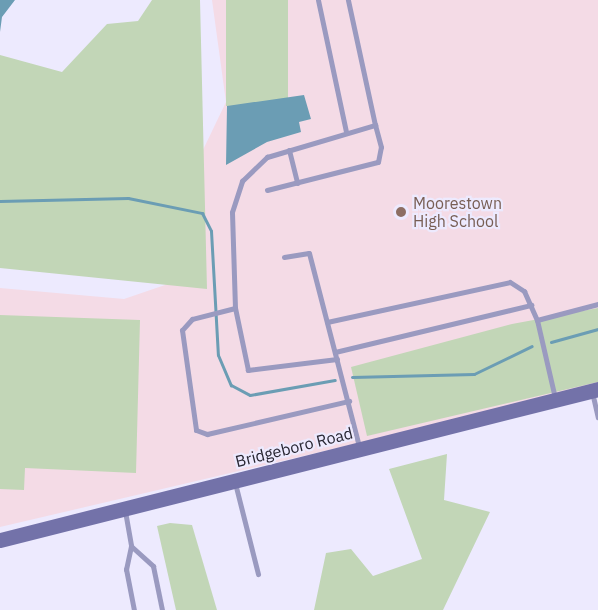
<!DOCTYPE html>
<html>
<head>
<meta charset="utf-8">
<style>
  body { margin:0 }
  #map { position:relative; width:598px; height:610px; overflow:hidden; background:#edeafe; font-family:"IBM Plex Sans",sans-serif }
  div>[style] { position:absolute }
  .education>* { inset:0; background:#f4dbe6 }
  .green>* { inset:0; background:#c2d6b7; transform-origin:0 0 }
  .water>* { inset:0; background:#6b9db4 }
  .stream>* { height:3px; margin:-1.5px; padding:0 1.5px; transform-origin:1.5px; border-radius:1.5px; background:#6b9db4 }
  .service>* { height:5px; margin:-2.5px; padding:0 2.5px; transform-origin:2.5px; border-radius:2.5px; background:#9a9ac0 }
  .secondary>* { height:15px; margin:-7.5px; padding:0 7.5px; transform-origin:7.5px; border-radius:7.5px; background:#7372a9 }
  .dots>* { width:16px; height:16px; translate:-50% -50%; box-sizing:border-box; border:3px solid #edeafe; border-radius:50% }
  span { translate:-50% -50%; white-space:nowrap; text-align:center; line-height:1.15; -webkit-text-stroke:4.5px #edeafe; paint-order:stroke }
  .education-label { font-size:16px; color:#785e54 }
  .left { translate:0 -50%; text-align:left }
  .street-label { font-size:16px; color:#272531 }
</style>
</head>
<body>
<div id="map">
  <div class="education">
    <div style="clip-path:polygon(212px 0,598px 0,598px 387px,0 527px,0 288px,124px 299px,206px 271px,202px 152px,226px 102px)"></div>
  </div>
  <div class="green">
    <div style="clip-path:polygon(152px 0,200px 0,207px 289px,0 268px,0 55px,62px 72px,107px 24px,138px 21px)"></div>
    <div style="left:226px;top:0;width:62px;height:106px"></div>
    <div style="clip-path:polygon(598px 308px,598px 382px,367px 436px,351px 367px,512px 324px)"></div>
    <div style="clip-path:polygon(0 315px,140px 320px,136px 473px,25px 468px,24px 490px,0 489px)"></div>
    <div style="clip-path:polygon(447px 454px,444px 500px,490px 512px,443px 610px,314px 610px,326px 553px,351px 549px,373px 576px,422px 559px,389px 469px)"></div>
    <div style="clip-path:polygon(170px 523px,192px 525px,217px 610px,176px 610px,157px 526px)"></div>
  </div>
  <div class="water">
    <div style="clip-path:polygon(0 0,15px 0,2px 17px,0 32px)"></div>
    <div style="clip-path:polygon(304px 95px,311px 119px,299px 122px,301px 132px,267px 142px,226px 165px,227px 106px)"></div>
  </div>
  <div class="stream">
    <div style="left:0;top:201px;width:128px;rotate:-1.3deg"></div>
    <div style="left:128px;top:198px;width:76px;rotate:11.5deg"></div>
    <div style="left:202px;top:213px;width:20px;rotate:63deg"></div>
    <div style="left:211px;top:231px;width:124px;rotate:86.8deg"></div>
    <div style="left:218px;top:355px;width:33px;rotate:67deg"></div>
    <div style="left:231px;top:385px;width:21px;rotate:28deg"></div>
    <div style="left:250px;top:395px;width:86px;rotate:-10deg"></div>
    <div style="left:551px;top:342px;width:49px;rotate:-15.5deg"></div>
    <div style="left:352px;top:377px;width:122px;rotate:-1.4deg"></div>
    <div style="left:474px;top:374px;width:64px;rotate:-25.8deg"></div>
  </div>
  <div class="service">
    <div style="left:318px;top:0;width:135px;rotate:78deg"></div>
    <div style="left:289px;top:150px;width:34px;rotate:76deg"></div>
    <div style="left:267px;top:190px;width:114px;rotate:-14.2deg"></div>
    <div style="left:378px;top:162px;width:15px;rotate:-79deg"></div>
    <div style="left:381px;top:147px;width:23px;rotate:-105deg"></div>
    <div style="left:284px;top:257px;width:25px;rotate:-9deg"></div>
    <div style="left:309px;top:253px;width:200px;rotate:75.5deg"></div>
    <div style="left:235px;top:308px;width:44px;rotate:165.7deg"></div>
    <div style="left:192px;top:319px;width:15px;rotate:132deg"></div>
    <div style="left:182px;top:330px;width:101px;rotate:82deg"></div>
    <div style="left:196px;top:430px;width:12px;rotate:20deg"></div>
    <div style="left:207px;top:434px;width:146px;rotate:-13.1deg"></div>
    <div style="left:537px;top:320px;width:63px;rotate:-14.7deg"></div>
    <div style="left:327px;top:322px;width:187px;rotate:-12.3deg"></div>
    <div style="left:510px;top:282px;width:17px;rotate:33deg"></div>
    <div style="left:524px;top:291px;width:32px;rotate:66deg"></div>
    <div style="left:537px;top:320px;width:80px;rotate:77deg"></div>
    <div style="left:335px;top:352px;width:202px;rotate:-13.5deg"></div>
    <div style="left:337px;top:359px;width:90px;rotate:173deg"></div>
    <div style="left:248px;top:370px;width:63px;rotate:-101.8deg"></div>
    <div style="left:235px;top:308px;width:96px;rotate:-91.8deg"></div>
    <div style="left:232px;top:212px;width:33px;rotate:-72deg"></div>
    <div style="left:242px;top:181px;width:35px;rotate:-44deg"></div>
    <div style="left:267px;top:157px;width:113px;rotate:-16.5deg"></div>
    <div style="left:375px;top:125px;width:128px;rotate:-102.2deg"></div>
    <div style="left:592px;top:392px;width:26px;rotate:77deg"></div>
    <div style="left:235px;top:483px;width:94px;rotate:75.8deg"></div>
    <div style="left:125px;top:511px;width:36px;rotate:80deg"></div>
    <div style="left:131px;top:546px;width:24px;rotate:102deg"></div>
    <div style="left:126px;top:569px;width:42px;rotate:79deg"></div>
    <div style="left:131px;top:546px;width:30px;rotate:42deg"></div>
    <div style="left:153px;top:566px;width:45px;rotate:78.4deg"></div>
  </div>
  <div class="secondary">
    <div style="left:0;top:540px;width:617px;rotate:-14.17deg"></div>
  </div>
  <div class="dots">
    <div style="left:401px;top:212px;background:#8d6e63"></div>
  </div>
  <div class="education-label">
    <span class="left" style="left:413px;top:212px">Moorestown<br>High School</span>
  </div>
  <div class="street-label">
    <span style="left:294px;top:447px;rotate:-14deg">Bridgeboro Road</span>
  </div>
</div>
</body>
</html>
